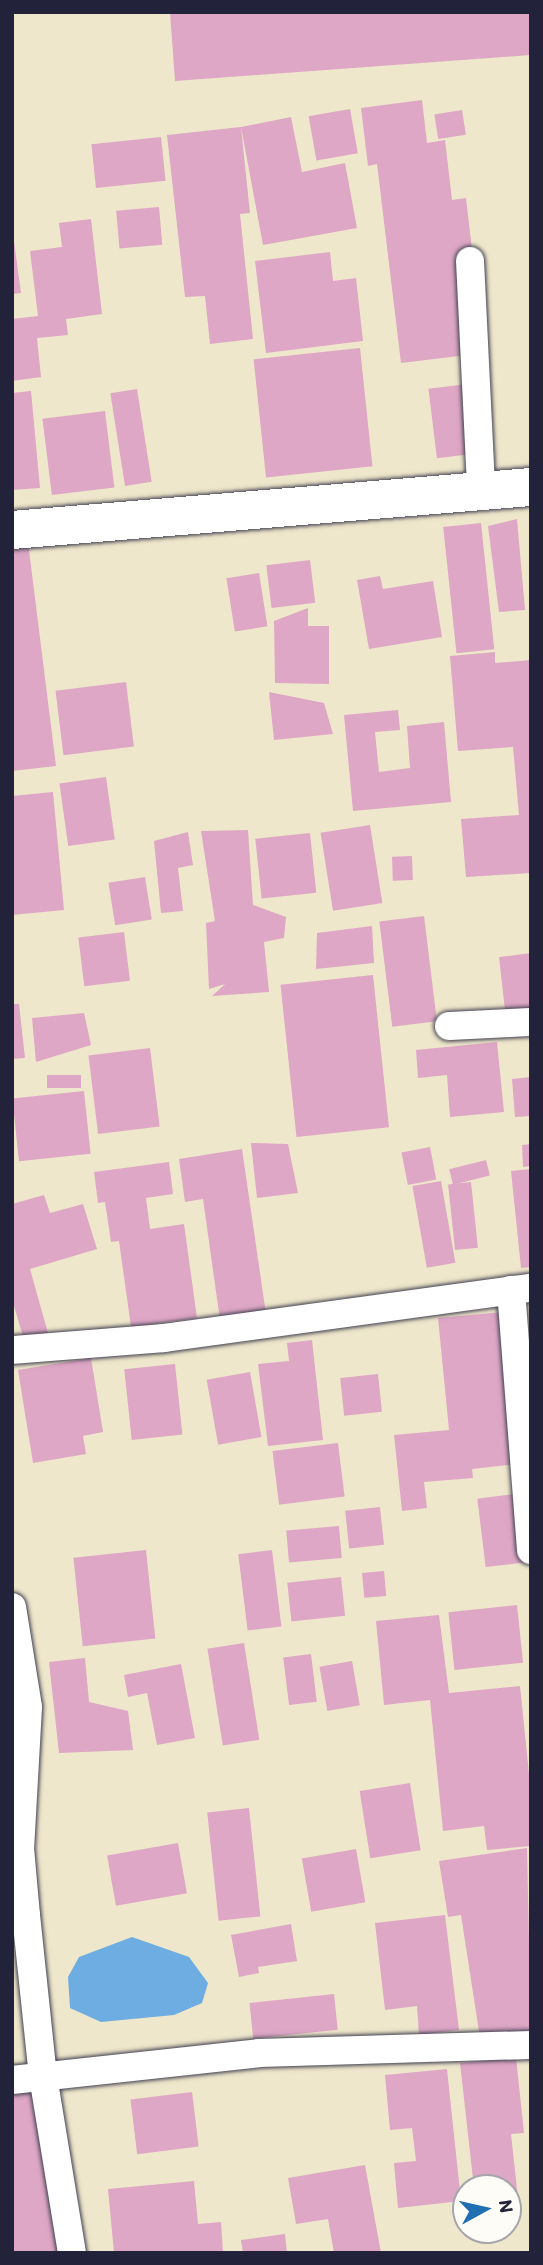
<!DOCTYPE html>
<html>
<head>
<meta charset="utf-8">
<style>
  body { margin:0 }
  #map { position:relative; width:543px; height:2265px; overflow:hidden; background:#efe7cb; font-family:Itim,sans-serif }
  div>[style] { position:absolute }
  .water>* { inset:0; background:#6dade1 }
  .building>* { inset:0; background:#dea7c5; transform-origin:0 0 }
  .roads { filter:drop-shadow(0 0 2px #414051) drop-shadow(0 0 2px #414051) }
  .street>* { height:28px; margin:-14px; padding:0 14px; transform-origin:14px; border-radius:14px; background:#fff }
  .secondary>* { height:38px; margin:-19px; padding:0 19px; transform-origin:19px; border-radius:19px; background:#fff }
  span { translate:-50% -50%; white-space:nowrap; text-align:center; line-height:1.15; -webkit-text-stroke:5px #fdfcf7; paint-order:stroke }
  .frame { position:absolute; inset:0; border:14px solid #22223b; pointer-events:none }
  .north { position:absolute; left:452px; top:2174px; width:70px; height:70px; box-sizing:border-box; background:#fdfcf7; border:2px solid #a5a5ac; border-radius:50%; rotate:82deg; font-size:19px; font-weight:700; line-height:28px; text-align:center; color:#22223b }
  .north::after { content:''; display:block; margin:auto; width:24px; height:32px; background:#1f6fb2; clip-path:polygon(50% 0,100% 100%,50% 72%,0 100%) }
</style>
</head>
<body>
<div id="map">
  <div class="water">
    <div style="clip-path:polygon(132px 1937px,189px 1957px,208px 1983px,202px 2003px,174px 2015px,101px 2022px,70px 2008px,68px 1977px,79px 1957px)"></div>
  </div>
  <div class="building">
    <div style="clip-path:polygon(170px 12px,531px 12px,531px 55px,175px 81px)"></div>
    <div style="clip-path:polygon(422px 100px,427px 143px,445px 140px,452px 200px,466px 198px,484px 353px,401px 363px,377px 164px,368px 166px,361px 108px)"></div>
    <div style="left:350px;top:109px;width:45px;height:42px;rotate:80deg"></div>
    <div style="left:462px;top:110px;width:25px;height:28px;rotate:81deg"></div>
    <div style="clip-path:polygon(291px 117px,302px 172px,345px 163px,357px 228px,263px 245px,241px 127px)"></div>
    <div style="clip-path:polygon(241px 127px,250px 213px,240px 214px,253px 339px,210px 344px,205px 296px,185px 297px,167px 135px)"></div>
    <div style="left:161px;top:137px;width:44px;height:70px;rotate:84deg"></div>
    <div style="left:159px;top:207px;width:38px;height:43px;rotate:85deg"></div>
    <div style="clip-path:polygon(91px 219px,102px 314px,66px 319px,68px 335px,37px 338px,41px 377px,12px 381px,12px 319px,38px 316px,30px 251px,62px 247px,59px 223px)"></div>
    <div style="clip-path:polygon(12px 226px,21px 293px,12px 294px)"></div>
    <div style="clip-path:polygon(330px 252px,333px 281px,356px 278px,363px 341px,266px 353px,255px 261px)"></div>
    <div style="left:360px;top:348px;width:119px;height:107px;rotate:84deg"></div>
    <div style="left:484px;top:382px;width:70px;height:56px;rotate:83deg"></div>
    <div style="left:137px;top:389px;width:94px;height:27px;rotate:81deg"></div>
    <div style="clip-path:polygon(31px 391px,40px 488px,12px 490px,12px 393px)"></div>
    <div style="left:105px;top:411px;width:77px;height:63px;rotate:83deg"></div>
    <div style="clip-path:polygon(517px 519px,525px 610px,499px 612px,488px 526px)"></div>
    <div style="left:481px;top:523px;width:127px;height:38px;rotate:84deg"></div>
    <div style="clip-path:polygon(28px 542px,56px 766px,12px 771px,12px 544px)"></div>
    <div style="left:310px;top:560px;width:43px;height:44px;rotate:83deg"></div>
    <div style="left:259px;top:573px;width:54px;height:33px;rotate:81deg"></div>
    <div style="clip-path:polygon(380px 576px,383px 589px,433px 581px,442px 637px,369px 649px,357px 580px)"></div>
    <div style="clip-path:polygon(308px 608px,308px 626px,329px 626px,329px 684px,275px 683px,274px 621px)"></div>
    <div style="clip-path:polygon(495px 652px,495px 663px,531px 660px,531px 873px,466px 877px,461px 819px,519px 815px,513px 747px,458px 751px,450px 656px)"></div>
    <div style="left:126px;top:682px;width:65px;height:71px;rotate:83deg"></div>
    <div style="clip-path:polygon(269px 692px,324px 703px,333px 734px,274px 740px)"></div>
    <div style="clip-path:polygon(398px 710px,400px 730px,375px 732px,379px 772px,410px 768px,407px 726px,444px 722px,451px 802px,353px 811px,344px 715px)"></div>
    <div style="left:106px;top:777px;width:63px;height:47px;rotate:82deg"></div>
    <div style="clip-path:polygon(53px 792px,64px 910px,12px 915px,12px 796px)"></div>
    <div style="left:370px;top:825px;width:79px;height:50px;rotate:81deg"></div>
    <div style="clip-path:polygon(248px 830px,253px 905px,286px 917px,284px 938px,264px 942px,269px 992px,212px 996px,225px 984px,209px 989px,206px 923px,215px 921px,201px 831px)"></div>
    <div style="clip-path:polygon(188px 832px,193px 865px,178px 868px,183px 911px,161px 913px,154px 841px)"></div>
    <div style="left:310px;top:833px;width:60px;height:55px;rotate:84deg"></div>
    <div style="left:412px;top:856px;width:24px;height:20px;rotate:88deg"></div>
    <div style="left:145px;top:877px;width:43px;height:37px;rotate:81deg"></div>
    <div style="left:424px;top:916px;width:106px;height:45px;rotate:83deg"></div>
    <div style="clip-path:polygon(372px 926px,374px 963px,316px 969px,317px 933px)"></div>
    <div style="left:124px;top:932px;width:49px;height:46px;rotate:83deg"></div>
    <div style="clip-path:polygon(531px 953px,531px 1016px,506px 1019px,499px 957px)"></div>
    <div style="left:373px;top:975px;width:153px;height:93px;rotate:84deg"></div>
    <div style="clip-path:polygon(12px 1004px,19px 1004px,25px 1058px,12px 1059px)"></div>
    <div style="clip-path:polygon(84px 1013px,91px 1045px,36px 1062px,32px 1018px)"></div>
    <div style="clip-path:polygon(497px 1042px,504px 1112px,450px 1117px,447px 1075px,418px 1078px,416px 1050px)"></div>
    <div style="left:150px;top:1048px;width:79px;height:62px;rotate:83deg"></div>
    <div style="left:81px;top:1075px;width:13px;height:34px;rotate:90deg"></div>
    <div style="clip-path:polygon(531px 1077px,531px 1116px,515px 1117px,512px 1079px)"></div>
    <div style="left:84px;top:1091px;width:63px;height:72px;rotate:84deg"></div>
    <div style="clip-path:polygon(251px 1143px,288px 1144px,298px 1193px,257px 1198px)"></div>
    <div style="clip-path:polygon(531px 1144px,531px 1166px,523px 1167px,522px 1145px)"></div>
    <div style="left:430px;top:1147px;width:33px;height:29px;rotate:79deg"></div>
    <div style="clip-path:polygon(242px 1149px,266px 1314px,220px 1320px,203px 1199px,185px 1202px,179px 1159px)"></div>
    <div style="left:486px;top:1160px;width:16px;height:38px;rotate:76deg"></div>
    <div style="clip-path:polygon(169px 1162px,173px 1194px,146px 1198px,150px 1229px,184px 1224px,197px 1318px,131px 1327px,119px 1241px,111px 1242px,105px 1202px,98px 1203px,94px 1172px)"></div>
    <div style="clip-path:polygon(531px 1169px,531px 1267px,521px 1268px,511px 1171px)"></div>
    <div style="left:441px;top:1181px;width:83px;height:29px;rotate:80deg"></div>
    <div style="left:471px;top:1182px;width:66px;height:23px;rotate:84deg"></div>
    <div style="clip-path:polygon(44px 1195px,50px 1213px,83px 1204px,97px 1249px,30px 1269px,48px 1333px,24px 1340px,12px 1299px,12px 1204px)"></div>
    <div style="clip-path:polygon(503px 1312px,518px 1464px,472px 1469px,473px 1478px,424px 1482px,427px 1508px,402px 1511px,394px 1435px,449px 1430px,438px 1318px)"></div>
    <div style="clip-path:polygon(312px 1340px,323px 1440px,268px 1446px,258px 1364px,289px 1361px,287px 1343px)"></div>
    <div style="clip-path:polygon(91px 1358px,103px 1432px,83px 1436px,86px 1454px,33px 1463px,18px 1370px)"></div>
    <div style="left:175px;top:1364px;width:71px;height:51px;rotate:84deg"></div>
    <div style="left:250px;top:1372px;width:66px;height:44px;rotate:80deg"></div>
    <div style="left:378px;top:1374px;width:38px;height:38px;rotate:84deg"></div>
    <div style="left:338px;top:1443px;width:54px;height:66px;rotate:83deg"></div>
    <div style="left:515px;top:1494px;width:69px;height:38px;rotate:83deg"></div>
    <div style="left:380px;top:1507px;width:38px;height:35px;rotate:84deg"></div>
    <div style="left:339px;top:1526px;width:32px;height:53px;rotate:85deg"></div>
    <div style="left:146px;top:1550px;width:89px;height:73px;rotate:84deg"></div>
    <div style="left:272px;top:1550px;width:77px;height:34px;rotate:83deg"></div>
    <div style="left:384px;top:1571px;width:25px;height:22px;rotate:85deg"></div>
    <div style="left:341px;top:1577px;width:39px;height:54px;rotate:84deg"></div>
    <div style="left:517px;top:1605px;width:58px;height:69px;rotate:84deg"></div>
    <div style="clip-path:polygon(439px 1615px,449px 1693px,520px 1686px,531px 1793px,531px 1846px,487px 1850px,484px 1826px,443px 1831px,430px 1700px,384px 1705px,376px 1621px)"></div>
    <div style="left:244px;top:1643px;width:98px;height:37px;rotate:81deg"></div>
    <div style="left:311px;top:1654px;width:48px;height:28px;rotate:83deg"></div>
    <div style="clip-path:polygon(85px 1658px,89px 1702px,128px 1711px,133px 1750px,59px 1753px,49px 1662px)"></div>
    <div style="left:352px;top:1661px;width:45px;height:33px;rotate:80deg"></div>
    <div style="clip-path:polygon(181px 1664px,195px 1738px,157px 1745px,147px 1693px,128px 1697px,124px 1675px)"></div>
    <div style="left:410px;top:1783px;width:68px;height:51px;rotate:81deg"></div>
    <div style="left:249px;top:1808px;width:109px;height:42px;rotate:84deg"></div>
    <div style="left:178px;top:1843px;width:51px;height:72px;rotate:80deg"></div>
    <div style="clip-path:polygon(527px 1848px,531px 2030px,480px 2038px,461px 1915px,448px 1917px,439px 1861px)"></div>
    <div style="left:356px;top:1849px;width:54px;height:55px;rotate:80deg"></div>
    <div style="clip-path:polygon(445px 1915px,459px 2030px,419px 2035px,417px 2006px,385px 2010px,375px 1923px)"></div>
    <div style="clip-path:polygon(291px 1924px,297px 1961px,258px 1967px,259px 1973px,239px 1977px,231px 1935px)"></div>
    <div style="left:334px;top:1994px;width:36px;height:85px;rotate:84deg"></div>
    <div style="clip-path:polygon(516px 2057px,524px 2133px,511px 2134px,518px 2198px,508px 2199px,508px 2188px,474px 2188px,460px 2063px)"></div>
    <div style="clip-path:polygon(447px 2069px,461px 2201px,398px 2208px,394px 2163px,416px 2161px,412px 2128px,390px 2130px,385px 2075px)"></div>
    <div style="clip-path:polygon(37px 2091px,64px 2253px,12px 2253px,12px 2095px)"></div>
    <div style="left:192px;top:2092px;width:55px;height:62px;rotate:83deg"></div>
    <div style="clip-path:polygon(365px 2165px,381px 2253px,334px 2253px,328px 2219px,296px 2224px,288px 2178px)"></div>
    <div style="clip-path:polygon(194px 2181px,198px 2224px,221px 2222px,223px 2253px,114px 2253px,108px 2189px)"></div>
    <div style="clip-path:polygon(285px 2234px,287px 2253px,243px 2253px,241px 2240px)"></div>
  </div>
  <div class="roads">
    <div class="street">
      <div style="left:470px;top:261px;width:228px;rotate:87.2deg"></div>
      <div style="left:449px;top:1026px;width:82px;rotate:-2.8deg"></div>
      <div style="left:511px;top:1290px;width:261px;rotate:85.6deg"></div>
      <div style="left:12px;top:1350px;width:152px;rotate:-4.5deg"></div>
      <div style="left:164px;top:1338px;width:370px;rotate:-7.8deg"></div>
      <div style="left:12px;top:1607px;width:101px;rotate:80.9deg"></div>
      <div style="left:28px;top:1707px;width:141px;rotate:93.2deg"></div>
      <div style="left:20px;top:1848px;width:67px;rotate:84.9deg"></div>
      <div style="left:26px;top:1915px;width:162px;rotate:84deg"></div>
      <div style="left:43px;top:2076px;width:179px;rotate:80.7deg"></div>
      <div style="left:12px;top:2080px;width:248px;rotate:-6.2deg"></div>
      <div style="left:259px;top:2053px;width:272px;rotate:-1.7deg"></div>
    </div>
    <div class="secondary">
      <div style="left:12px;top:530px;width:521px;rotate:-4.74deg"></div>
    </div>
  </div>
  <div class="frame"></div>
  <div class="north">N</div>
</div>
</body>
</html>
